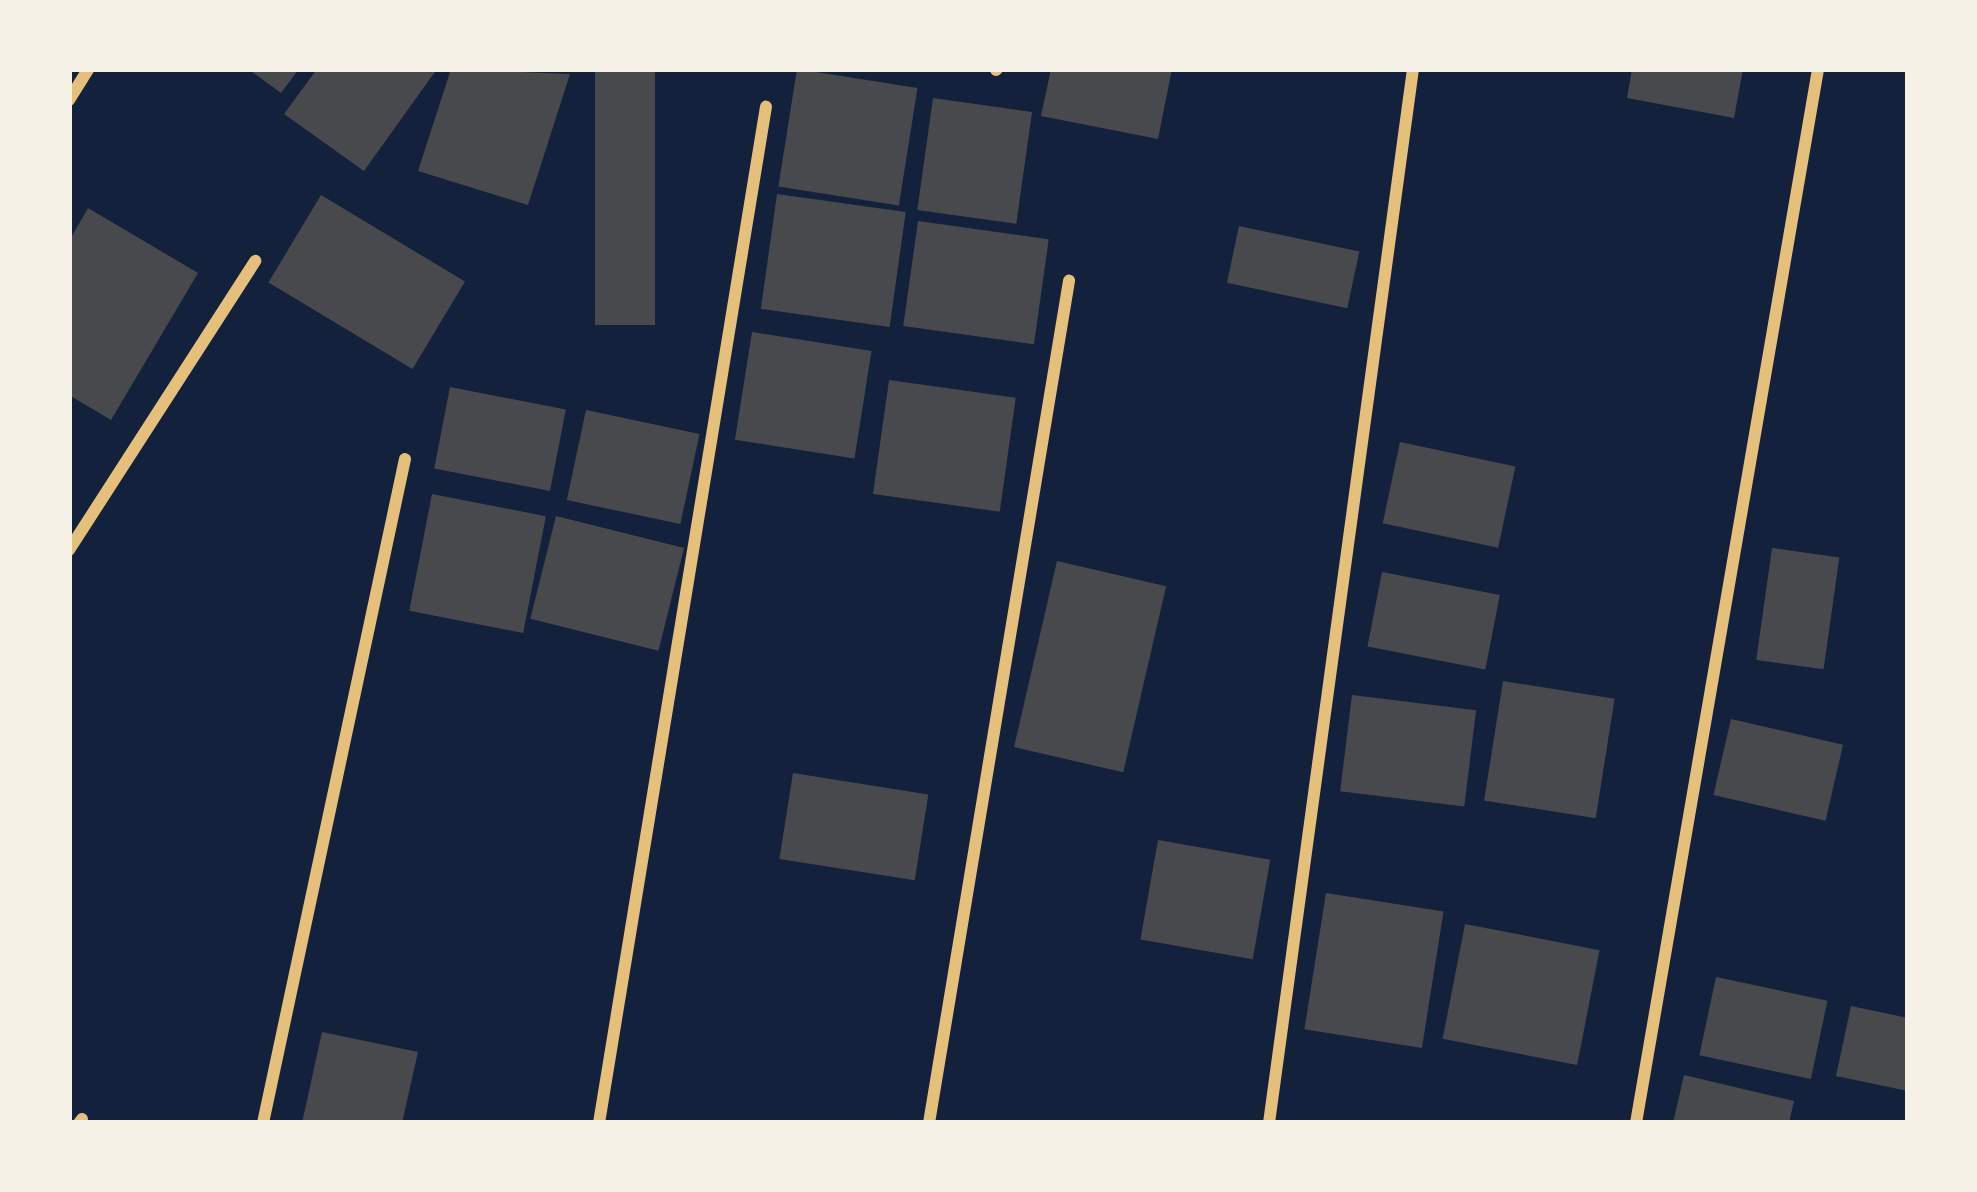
<!DOCTYPE html>
<html>
<head>
<meta charset="utf-8">
<style>
  body { margin:0 }
  #map { position:relative; width:1977px; height:1192px; overflow:hidden; background:#14213d; font-family:Inter,sans-serif }
  div>[style] { position:absolute }
  .building>* { inset:0; background:#48494c; transform-origin:0 0 }
  .minor>* { height:12px; margin:-6px; padding:0 6px; transform-origin:6px; border-radius:6px; background:#e5c07b }
  span { translate:-50% -50%; white-space:nowrap; text-align:center; line-height:1.15; -webkit-text-stroke:9px #f6f1e7; paint-order:stroke }
  .frame { position:absolute; inset:0; border:72px solid #f6f1e7; pointer-events:none }
</style>
</head>
<body>
<div id="map">
  <div class="building">
    <div style="clip-path:polygon(248px 69px,299px 69px,281px 93px)"></div>
    <div style="clip-path:polygon(317px 69px,437px 69px,364px 171px,284px 114px)"></div>
    <div style="clip-path:polygon(451px 69px,570px 74px,528px 205px,418px 171px)"></div>
    <div style="left:595px;top:69px;width:60px;height:256px"></div>
    <div style="left:797px;top:69px;width:122px;height:119px;rotate:9deg"></div>
    <div style="clip-path:polygon(1051px 69px,1172px 69px,1158px 139px,1041px 116px)"></div>
    <div style="clip-path:polygon(1632px 69px,1743px 69px,1734px 118px,1627px 98px)"></div>
    <div style="left:933px;top:98px;width:100px;height:113px;rotate:8deg"></div>
    <div style="left:777px;top:194px;width:130px;height:116px;rotate:8deg"></div>
    <div style="left:321px;top:195px;width:168px;height:102px;rotate:31deg"></div>
    <div style="clip-path:polygon(88px 208px,198px 273px,111px 420px,69px 395px,69px 241px)"></div>
    <div style="left:918px;top:221px;width:132px;height:106px;rotate:8deg"></div>
    <div style="left:1239px;top:226px;width:123px;height:58px;rotate:12deg"></div>
    <div style="left:752px;top:332px;width:121px;height:109px;rotate:9deg"></div>
    <div style="left:889px;top:380px;width:128px;height:115px;rotate:8deg"></div>
    <div style="left:450px;top:387px;width:118px;height:83px;rotate:11deg"></div>
    <div style="left:586px;top:410px;width:116px;height:92px;rotate:12deg"></div>
    <div style="left:1400px;top:442px;width:118px;height:83px;rotate:12deg"></div>
    <div style="left:432px;top:494px;width:116px;height:119px;rotate:11deg"></div>
    <div style="left:556px;top:516px;width:132px;height:106px;rotate:14deg"></div>
    <div style="left:1772px;top:548px;width:68px;height:113px;rotate:8deg"></div>
    <div style="left:1057px;top:561px;width:112px;height:191px;rotate:13deg"></div>
    <div style="left:1382px;top:572px;width:120px;height:76px;rotate:11deg"></div>
    <div style="left:1503px;top:681px;width:113px;height:121px;rotate:9deg"></div>
    <div style="left:1352px;top:695px;width:125px;height:97px;rotate:7deg"></div>
    <div style="left:1731px;top:719px;width:115px;height:78px;rotate:13deg"></div>
    <div style="left:793px;top:773px;width:137px;height:87px;rotate:9deg"></div>
    <div style="left:1158px;top:840px;width:114px;height:101px;rotate:10deg"></div>
    <div style="left:1326px;top:893px;width:119px;height:138px;rotate:9deg"></div>
    <div style="left:1465px;top:924px;width:137px;height:117px;rotate:11deg"></div>
    <div style="left:1716px;top:977px;width:114px;height:80px;rotate:12deg"></div>
    <div style="clip-path:polygon(1851px 1006px,1908px 1018px,1908px 1091px,1836px 1076px)"></div>
    <div style="clip-path:polygon(322px 1032px,418px 1052px,402px 1123px,302px 1123px)"></div>
    <div style="clip-path:polygon(1684px 1075px,1794px 1101px,1789px 1123px,1673px 1123px)"></div>
  </div>
  <div class="minor">
    <div style="left:996px;top:70px;width:1px;rotate:-45deg"></div>
    <div style="left:69px;top:100px;width:36px;rotate:-58deg"></div>
    <div style="left:69px;top:550px;width:344px;rotate:-57.2deg"></div>
    <div style="left:79px;top:1123px;width:5px;rotate:-53deg"></div>
    <div style="left:263px;top:1123px;width:679px;rotate:-77.93deg"></div>
    <div style="left:599px;top:1123px;width:1030px;rotate:-80.67deg"></div>
    <div style="left:929px;top:1123px;width:854px;rotate:-80.56deg"></div>
    <div style="left:1269px;top:1123px;width:1064px;rotate:-82.22deg"></div>
    <div style="left:1636px;top:1123px;width:1070px;rotate:-80.2deg"></div>
  </div>
  <div class="frame"></div>
</div>
</body>
</html>
